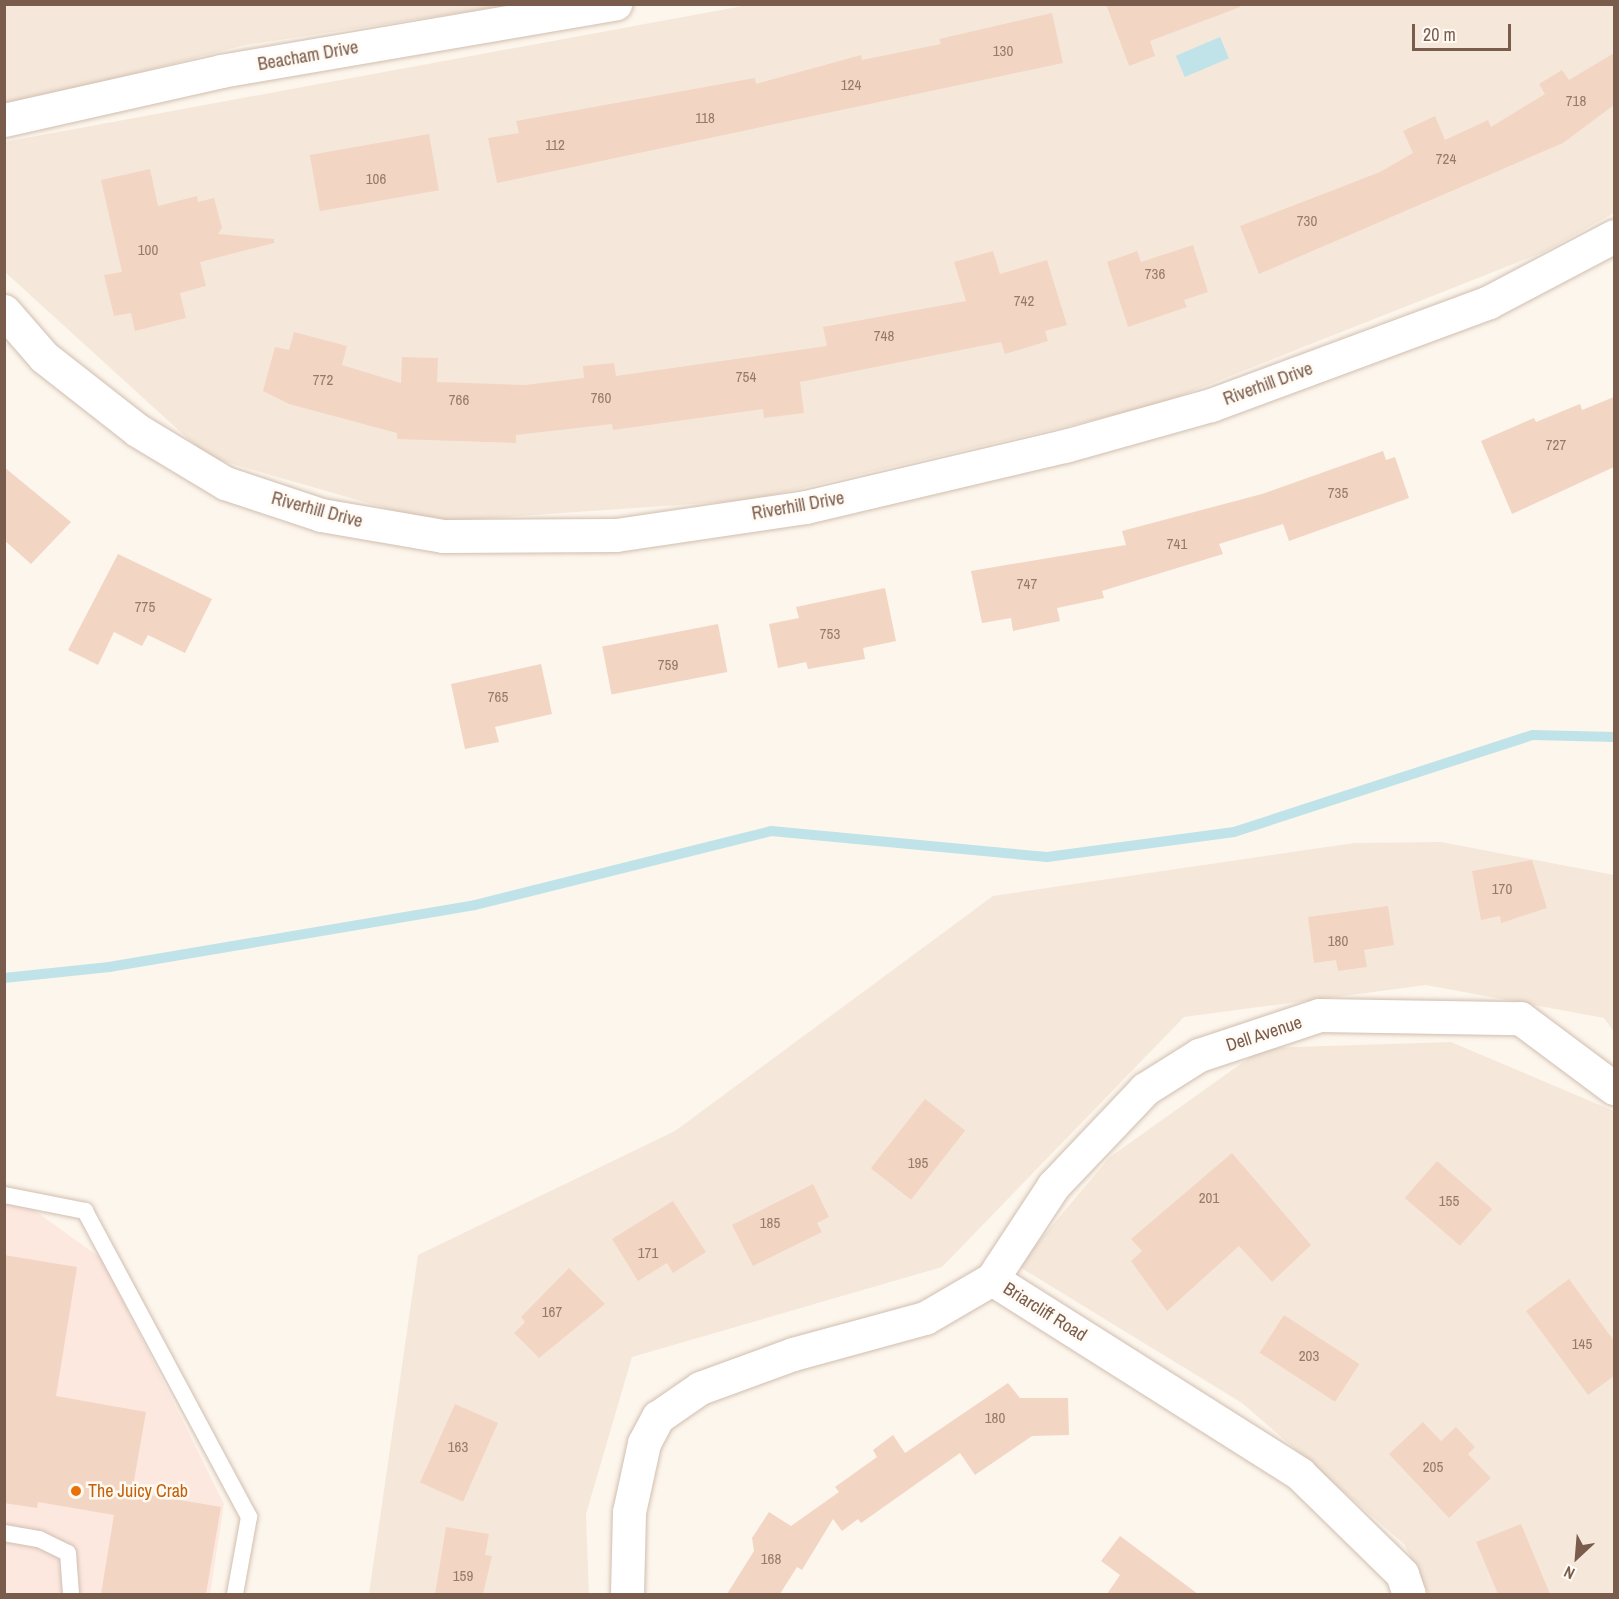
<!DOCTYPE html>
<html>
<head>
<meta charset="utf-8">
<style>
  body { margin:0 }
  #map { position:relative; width:1619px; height:1599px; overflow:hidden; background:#fdf6ec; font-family:"Archivo Narrow",sans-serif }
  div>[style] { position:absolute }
  .residential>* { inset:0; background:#f5e8da }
  .commercial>* { inset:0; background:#fde8e0 }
  .water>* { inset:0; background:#bfe3e8; transform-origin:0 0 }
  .stream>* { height:10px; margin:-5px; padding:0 5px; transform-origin:5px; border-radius:5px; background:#bfe3e8 }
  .building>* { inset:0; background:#f3d5c3; transform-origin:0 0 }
  .roads { filter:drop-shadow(0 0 2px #d1beb0) drop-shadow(0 0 2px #d1beb0) }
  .service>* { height:16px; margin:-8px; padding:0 8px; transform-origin:8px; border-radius:8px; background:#fff }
  .minor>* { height:33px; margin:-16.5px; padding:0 16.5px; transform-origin:16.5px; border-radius:16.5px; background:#fff }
  .dots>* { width:16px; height:16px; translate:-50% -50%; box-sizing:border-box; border:3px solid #fffaf3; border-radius:50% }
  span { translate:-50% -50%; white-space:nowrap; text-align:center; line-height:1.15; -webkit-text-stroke:5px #fffaf3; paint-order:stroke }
  .number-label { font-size:15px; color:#987a6a }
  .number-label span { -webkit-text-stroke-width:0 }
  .street-label { font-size:18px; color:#7a5c4d }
  .food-label { font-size:18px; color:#c56008 }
  .left { translate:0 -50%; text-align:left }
  .frame { position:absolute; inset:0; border:6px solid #7a5c4d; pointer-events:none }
  .north { position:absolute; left:1547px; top:1527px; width:60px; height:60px; -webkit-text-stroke:4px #fffaf3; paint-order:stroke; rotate:206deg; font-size:16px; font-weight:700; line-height:24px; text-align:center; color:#7a5c4d }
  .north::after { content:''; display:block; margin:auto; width:21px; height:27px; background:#7a5c4d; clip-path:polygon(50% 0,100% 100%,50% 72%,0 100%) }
  .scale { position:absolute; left:1412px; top:24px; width:99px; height:27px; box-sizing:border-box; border:3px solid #7a5c4d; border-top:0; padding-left:8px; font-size:18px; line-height:21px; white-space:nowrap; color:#7a5c4d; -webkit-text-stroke:4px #fffaf3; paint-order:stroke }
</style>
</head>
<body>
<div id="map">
  <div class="residential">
    <div style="clip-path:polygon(5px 5px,511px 5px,245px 45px,5px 107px)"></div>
    <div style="clip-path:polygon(748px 5px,1614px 5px,1614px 213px,1544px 252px,1157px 405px,750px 500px,434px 522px,208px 457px,5px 272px,4px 142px)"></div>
    <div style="clip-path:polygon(1441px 842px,1614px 875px,1614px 1032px,1604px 1018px,1426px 985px,1184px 1017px,942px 1267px,632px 1357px,586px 1514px,589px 1594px,369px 1594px,418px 1255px,675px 1131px,993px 896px,1354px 843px)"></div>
    <div style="clip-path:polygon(1451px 1042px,1614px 1111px,1614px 1594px,1429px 1594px,1404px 1544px,1242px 1403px,1018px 1266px,1110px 1157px,1263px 1048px)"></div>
  </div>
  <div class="commercial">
    <div style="clip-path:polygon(4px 1203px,31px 1208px,102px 1259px,224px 1504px,210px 1594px,5px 1594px)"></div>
  </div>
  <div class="water">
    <div style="left:1220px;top:37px;width:23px;height:48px;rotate:67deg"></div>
  </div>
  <div class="stream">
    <div style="left:4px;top:978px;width:106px;rotate:-6deg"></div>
    <div style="left:109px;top:967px;width:371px;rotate:-9.6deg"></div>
    <div style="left:475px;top:905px;width:305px;rotate:-14deg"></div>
    <div style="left:771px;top:831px;width:277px;rotate:5.4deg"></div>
    <div style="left:1047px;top:857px;width:189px;rotate:-7.6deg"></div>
    <div style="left:1234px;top:832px;width:314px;rotate:-18deg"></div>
    <div style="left:1533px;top:735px;width:81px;rotate:1.4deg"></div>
  </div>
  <div class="building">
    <div style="clip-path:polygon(1106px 4px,1240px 4px,1240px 7px,1150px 41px,1155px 56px,1129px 66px)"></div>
    <div style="clip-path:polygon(1052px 13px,1063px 63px,497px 183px,488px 138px,519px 133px,516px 121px,755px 78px,756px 84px,861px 55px,862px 60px,941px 44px,939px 39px)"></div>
    <div style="clip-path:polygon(1614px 53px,1614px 105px,1563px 143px,1259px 274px,1240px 226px,1380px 172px,1413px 153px,1403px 131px,1435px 116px,1445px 140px,1488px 120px,1491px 127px,1545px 94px,1539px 84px,1562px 70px,1569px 80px)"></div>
    <div style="left:429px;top:134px;width:57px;height:121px;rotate:80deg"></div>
    <div style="clip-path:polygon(150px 169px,158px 206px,197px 196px,198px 202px,214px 198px,222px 228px,218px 234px,274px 239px,274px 243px,200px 262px,206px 286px,180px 293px,186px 318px,135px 331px,131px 313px,114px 316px,104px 275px,122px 272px,101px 180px)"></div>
    <div style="clip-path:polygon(1193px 245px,1208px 292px,1184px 300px,1187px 307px,1128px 327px,1107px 262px,1137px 251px,1141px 262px)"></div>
    <div style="clip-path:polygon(993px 251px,1000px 274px,1047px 260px,1067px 325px,1045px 331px,1048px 341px,1005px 354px,1001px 342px,800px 382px,804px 413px,764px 418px,763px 409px,613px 430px,612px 424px,516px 435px,516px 443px,397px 439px,397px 433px,289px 404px,263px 391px,275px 347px,289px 350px,294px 332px,347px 346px,342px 365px,401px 383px,402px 357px,438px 358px,437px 382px,525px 385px,584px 378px,583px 366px,614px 363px,616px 376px,827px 346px,823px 327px,966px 301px,954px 262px)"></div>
    <div style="clip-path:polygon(1614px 397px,1614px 467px,1512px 514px,1481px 441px,1534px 418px,1536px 422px,1580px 404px,1582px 410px)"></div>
    <div style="clip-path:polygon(1383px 451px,1386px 460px,1395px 457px,1409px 498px,1289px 541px,1283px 524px,1219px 544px,1223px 554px,1102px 591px,1104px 598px,1057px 608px,1060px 621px,1013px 631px,1011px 618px,982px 623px,971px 571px,1126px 545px,1122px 531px,1262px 494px)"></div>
    <div style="clip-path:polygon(4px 467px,71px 522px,31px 564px,4px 540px)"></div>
    <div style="clip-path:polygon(118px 554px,212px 599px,185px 653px,148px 635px,142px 646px,114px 632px,98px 665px,68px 650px)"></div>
    <div style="clip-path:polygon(885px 588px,896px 641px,863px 648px,865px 659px,808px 669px,806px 662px,778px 668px,769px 624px,799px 618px,796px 607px)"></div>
    <div style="left:718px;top:624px;width:49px;height:118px;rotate:79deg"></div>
    <div style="clip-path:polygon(541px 664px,552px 714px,495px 727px,499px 742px,465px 749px,451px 684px)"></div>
    <div style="clip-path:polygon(1532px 860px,1547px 908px,1501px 923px,1500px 916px,1481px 920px,1472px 871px)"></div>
    <div style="clip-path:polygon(1388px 906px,1394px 945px,1364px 950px,1367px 967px,1338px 971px,1336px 960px,1314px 963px,1308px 917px)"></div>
    <div style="left:925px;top:1099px;width:51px;height:88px;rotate:38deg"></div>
    <div style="clip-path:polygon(1232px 1153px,1311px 1245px,1272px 1282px,1239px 1246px,1167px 1311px,1131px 1261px,1142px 1251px,1131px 1239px)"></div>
    <div style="left:1437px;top:1161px;width:73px;height:49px;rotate:41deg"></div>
    <div style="clip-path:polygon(813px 1184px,829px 1217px,817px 1223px,822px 1232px,753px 1266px,732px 1225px)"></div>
    <div style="clip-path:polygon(673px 1201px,706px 1252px,673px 1273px,667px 1263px,638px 1281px,612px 1239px)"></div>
    <div style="clip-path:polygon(4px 1255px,77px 1267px,56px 1396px,146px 1412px,132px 1492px,221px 1507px,206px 1594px,101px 1594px,114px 1515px,38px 1502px,37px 1508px,4px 1503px)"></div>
    <div style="clip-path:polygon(569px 1268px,605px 1304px,539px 1358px,514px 1333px,525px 1322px,521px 1317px)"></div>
    <div style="clip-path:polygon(1569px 1279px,1614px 1341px,1614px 1376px,1588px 1395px,1526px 1311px)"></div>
    <div style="left:1284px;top:1315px;width:90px;height:45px;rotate:33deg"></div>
    <div style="clip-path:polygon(1008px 1383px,1020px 1398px,1068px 1398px,1069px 1435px,1032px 1436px,975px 1475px,960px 1453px,861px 1523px,858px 1519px,842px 1531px,833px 1519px,802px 1570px,797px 1567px,780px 1594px,727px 1594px,754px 1551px,752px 1538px,769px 1512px,791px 1526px,839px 1492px,835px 1487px,877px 1457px,873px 1450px,893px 1435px,905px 1453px)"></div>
    <div style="left:455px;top:1404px;width:47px;height:86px;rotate:24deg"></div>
    <div style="clip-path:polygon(1423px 1422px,1441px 1441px,1456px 1427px,1475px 1447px,1468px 1454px,1491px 1478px,1449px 1518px,1389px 1454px)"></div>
    <div style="clip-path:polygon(1521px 1524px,1550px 1594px,1498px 1594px,1476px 1542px)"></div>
    <div style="clip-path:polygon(446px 1527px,489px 1534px,485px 1555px,492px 1556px,483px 1594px,435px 1594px)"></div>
    <div style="clip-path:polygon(1120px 1536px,1198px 1594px,1107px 1594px,1120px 1575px,1101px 1561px)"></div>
  </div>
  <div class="roads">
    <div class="service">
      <div style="left:4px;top:1195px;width:83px;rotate:11.2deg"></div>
      <div style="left:85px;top:1211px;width:347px;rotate:61.8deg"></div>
      <div style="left:249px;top:1517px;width:78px;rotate:100.3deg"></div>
      <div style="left:4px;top:1533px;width:36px;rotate:10deg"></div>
      <div style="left:39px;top:1539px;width:32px;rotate:26deg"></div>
      <div style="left:68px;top:1553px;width:41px;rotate:85.8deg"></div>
    </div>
    <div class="minor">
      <div style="left:4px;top:120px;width:222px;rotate:-12.7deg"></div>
      <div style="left:221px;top:71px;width:400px;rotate:-9.7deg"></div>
      <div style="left:4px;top:311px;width:61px;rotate:49deg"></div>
      <div style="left:44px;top:357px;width:118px;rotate:38.1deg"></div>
      <div style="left:137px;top:430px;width:103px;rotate:31.1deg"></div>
      <div style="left:225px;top:483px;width:101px;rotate:18.4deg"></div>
      <div style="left:321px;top:515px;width:124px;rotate:9.8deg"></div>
      <div style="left:443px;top:536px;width:173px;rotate:-0.3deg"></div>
      <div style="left:616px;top:535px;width:192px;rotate:-8.4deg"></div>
      <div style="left:806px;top:507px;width:266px;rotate:-13.3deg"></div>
      <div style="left:1065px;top:446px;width:152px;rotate:-15.7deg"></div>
      <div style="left:1211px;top:405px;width:296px;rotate:-20.3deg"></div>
      <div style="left:1489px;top:302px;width:141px;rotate:-27.8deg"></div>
      <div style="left:992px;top:1279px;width:111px;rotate:-56.7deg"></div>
      <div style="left:1053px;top:1186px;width:134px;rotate:-46.5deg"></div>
      <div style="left:1145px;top:1089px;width:64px;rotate:-32.2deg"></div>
      <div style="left:1199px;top:1055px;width:126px;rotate:-18.4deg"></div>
      <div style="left:1319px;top:1015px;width:201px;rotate:0.9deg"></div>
      <div style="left:1520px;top:1018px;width:117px;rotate:36.7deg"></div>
      <div style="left:627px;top:1594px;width:82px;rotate:-88.6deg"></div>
      <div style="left:629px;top:1512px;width:71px;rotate:-77.7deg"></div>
      <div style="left:644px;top:1443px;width:30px;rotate:-62deg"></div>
      <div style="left:658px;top:1417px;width:51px;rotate:-34.6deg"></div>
      <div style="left:700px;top:1388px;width:99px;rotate:-20.1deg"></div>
      <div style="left:793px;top:1354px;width:137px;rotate:-15.3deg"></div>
      <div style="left:925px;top:1318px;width:78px;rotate:-30.2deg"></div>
      <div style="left:992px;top:1279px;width:365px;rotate:32.3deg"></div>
      <div style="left:1300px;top:1474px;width:143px;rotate:44.4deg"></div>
      <div style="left:1402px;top:1574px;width:21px;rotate:71deg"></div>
    </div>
  </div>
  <div class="dots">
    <div style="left:76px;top:1491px;background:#e8710a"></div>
  </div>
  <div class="number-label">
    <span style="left:1003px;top:51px">130</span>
    <span style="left:851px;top:85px">124</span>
    <span style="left:1576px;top:101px">718</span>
    <span style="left:705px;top:118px">118</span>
    <span style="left:555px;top:145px">112</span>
    <span style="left:1446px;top:159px">724</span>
    <span style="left:376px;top:179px">106</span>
    <span style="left:1307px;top:221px">730</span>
    <span style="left:148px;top:250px">100</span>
    <span style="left:1155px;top:274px">736</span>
    <span style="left:1024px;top:301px">742</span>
    <span style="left:884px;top:336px">748</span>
    <span style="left:746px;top:377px">754</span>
    <span style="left:323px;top:380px">772</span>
    <span style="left:601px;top:398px">760</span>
    <span style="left:459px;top:400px">766</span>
    <span style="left:1556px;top:445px">727</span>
    <span style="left:1338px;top:493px">735</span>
    <span style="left:1177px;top:544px">741</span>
    <span style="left:1027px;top:584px">747</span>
    <span style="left:145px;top:607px">775</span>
    <span style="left:830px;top:634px">753</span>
    <span style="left:668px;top:665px">759</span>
    <span style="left:498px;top:697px">765</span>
    <span style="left:1502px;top:889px">170</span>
    <span style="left:1338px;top:941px">180</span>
    <span style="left:918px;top:1163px">195</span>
    <span style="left:1209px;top:1198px">201</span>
    <span style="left:1449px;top:1201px">155</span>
    <span style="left:770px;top:1223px">185</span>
    <span style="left:648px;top:1253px">171</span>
    <span style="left:552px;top:1312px">167</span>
    <span style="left:1582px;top:1344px">145</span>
    <span style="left:1309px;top:1356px">203</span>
    <span style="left:995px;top:1418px">180</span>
    <span style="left:458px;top:1447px">163</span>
    <span style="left:1433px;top:1467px">205</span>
    <span style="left:771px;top:1559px">168</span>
    <span style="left:463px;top:1576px">159</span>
  </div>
  <div class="street-label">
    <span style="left:308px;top:56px;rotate:-10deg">Beacham Drive</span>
    <span style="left:1268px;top:384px;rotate:-20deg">Riverhill Drive</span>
    <span style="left:798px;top:506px;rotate:-10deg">Riverhill Drive</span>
    <span style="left:317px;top:510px;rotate:15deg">Riverhill Drive</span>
    <span style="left:1264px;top:1034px;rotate:-18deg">Dell Avenue</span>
    <span style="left:1045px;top:1312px;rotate:32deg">Briarcliff Road</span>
  </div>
  <div class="food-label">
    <span class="left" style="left:88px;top:1491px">The Juicy Crab</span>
  </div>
  <div class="frame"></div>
  <div class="north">N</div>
  <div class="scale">20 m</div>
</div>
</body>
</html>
